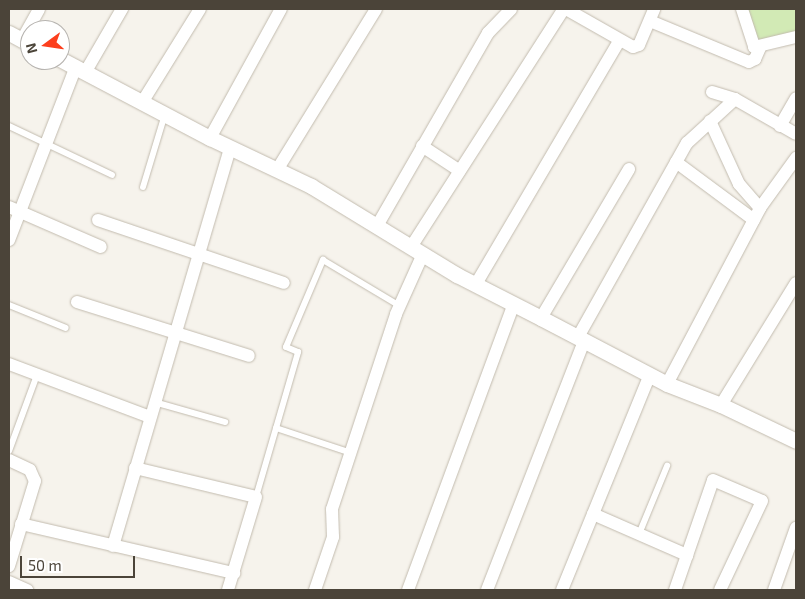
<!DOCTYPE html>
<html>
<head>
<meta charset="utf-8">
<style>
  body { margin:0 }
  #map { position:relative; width:805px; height:599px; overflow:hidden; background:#f6f3ec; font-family:"Exo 2",sans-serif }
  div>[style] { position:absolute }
  .green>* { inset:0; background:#d2eab5 }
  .roads { filter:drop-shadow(0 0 1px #c2bbae) drop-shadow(0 0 1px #c2bbae) }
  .service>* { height:6px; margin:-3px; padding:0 3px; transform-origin:3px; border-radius:3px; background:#fff }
  .minor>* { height:12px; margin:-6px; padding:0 6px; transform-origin:6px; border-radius:6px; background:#fff }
  .tertiary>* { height:15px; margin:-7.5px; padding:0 7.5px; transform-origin:7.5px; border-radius:7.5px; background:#fff }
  span { translate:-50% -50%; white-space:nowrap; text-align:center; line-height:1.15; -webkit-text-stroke:5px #fff; paint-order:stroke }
  .frame { position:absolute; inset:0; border:10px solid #4b4439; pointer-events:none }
  .north { position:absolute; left:20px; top:20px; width:50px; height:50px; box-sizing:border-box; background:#fff; border:1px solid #b7b4b0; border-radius:50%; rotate:256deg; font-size:14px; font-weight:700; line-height:20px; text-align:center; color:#4b4439 }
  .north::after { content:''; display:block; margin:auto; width:18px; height:22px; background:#fc3f1d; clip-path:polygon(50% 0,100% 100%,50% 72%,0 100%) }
  .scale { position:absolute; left:20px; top:556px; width:115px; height:22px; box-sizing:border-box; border:2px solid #4b4439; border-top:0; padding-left:6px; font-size:15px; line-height:18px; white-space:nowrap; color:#4b4439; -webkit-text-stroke:4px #fff; paint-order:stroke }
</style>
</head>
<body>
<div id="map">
  <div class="green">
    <div style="clip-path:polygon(743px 9px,796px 9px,796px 32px,754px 47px)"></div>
  </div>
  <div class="roads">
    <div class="service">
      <div style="left:9px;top:126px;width:114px;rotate:25.4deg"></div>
      <div style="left:143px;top:187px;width:76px;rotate:-73.2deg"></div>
      <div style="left:9px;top:305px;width:61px;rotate:22deg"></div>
      <div style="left:154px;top:402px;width:74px;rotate:15.7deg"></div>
      <div style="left:276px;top:428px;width:79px;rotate:18.4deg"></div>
      <div style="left:9px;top:451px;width:81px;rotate:-69.8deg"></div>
      <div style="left:256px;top:497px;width:151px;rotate:-73.8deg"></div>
      <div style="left:298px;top:352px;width:13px;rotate:-157deg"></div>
      <div style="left:286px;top:347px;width:95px;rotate:-67deg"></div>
      <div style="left:323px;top:260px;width:90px;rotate:30.9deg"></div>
      <div style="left:639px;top:534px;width:74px;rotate:-67.6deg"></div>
    </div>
    <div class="minor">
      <div style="left:566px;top:9px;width:77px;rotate:29.6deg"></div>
      <div style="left:633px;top:47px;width:6px;rotate:-18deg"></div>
      <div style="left:639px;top:45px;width:39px;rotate:-67deg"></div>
      <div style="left:742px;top:9px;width:40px;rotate:72deg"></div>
      <div style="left:754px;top:47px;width:43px;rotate:-13.4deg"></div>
      <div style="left:650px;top:21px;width:107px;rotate:22.5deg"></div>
      <div style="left:749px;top:62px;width:7px;rotate:-27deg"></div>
      <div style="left:755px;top:59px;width:12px;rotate:-66deg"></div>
      <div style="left:22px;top:40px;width:35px;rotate:-61deg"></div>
      <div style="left:86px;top:71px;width:72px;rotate:-59.9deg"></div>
      <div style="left:712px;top:92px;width:24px;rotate:17deg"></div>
      <div style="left:735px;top:99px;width:70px;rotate:29.8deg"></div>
      <div style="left:143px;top:101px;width:108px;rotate:-58.2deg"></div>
      <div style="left:710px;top:121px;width:69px;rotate:65.3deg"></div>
      <div style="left:739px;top:184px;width:32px;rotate:49deg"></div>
      <div style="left:780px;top:126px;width:32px;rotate:-60deg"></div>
      <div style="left:210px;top:138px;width:147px;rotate:-61.2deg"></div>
      <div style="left:422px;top:146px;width:45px;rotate:33.3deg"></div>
      <div style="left:676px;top:162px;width:97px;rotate:36.6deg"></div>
      <div style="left:277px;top:170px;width:189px;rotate:-58.4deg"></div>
      <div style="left:9px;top:207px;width:100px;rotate:23.5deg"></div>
      <div style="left:98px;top:220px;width:196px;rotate:18.7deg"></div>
      <div style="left:377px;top:226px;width:223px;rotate:-60.1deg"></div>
      <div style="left:488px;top:33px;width:33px;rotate:-46deg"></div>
      <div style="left:9px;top:240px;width:186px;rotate:-68.9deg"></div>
      <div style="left:411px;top:247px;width:283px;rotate:-57.3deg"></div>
      <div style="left:476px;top:284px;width:282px;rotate:-59.5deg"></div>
      <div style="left:77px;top:302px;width:180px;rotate:17.4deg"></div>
      <div style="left:541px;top:318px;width:173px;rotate:-59.4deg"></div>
      <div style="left:578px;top:337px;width:223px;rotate:-60.7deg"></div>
      <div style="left:687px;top:143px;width:65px;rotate:-42.5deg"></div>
      <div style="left:9px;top:364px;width:151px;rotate:20.6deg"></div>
      <div style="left:667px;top:384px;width:199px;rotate:-62.1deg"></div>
      <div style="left:760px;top:208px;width:62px;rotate:-54.2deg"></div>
      <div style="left:721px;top:405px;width:143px;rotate:-58.4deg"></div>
      <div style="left:9px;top:460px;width:23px;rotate:25deg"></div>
      <div style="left:30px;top:470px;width:12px;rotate:66deg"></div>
      <div style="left:35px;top:481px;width:89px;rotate:107deg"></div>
      <div style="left:135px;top:468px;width:124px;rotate:13.5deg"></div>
      <div style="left:256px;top:497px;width:97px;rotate:106.8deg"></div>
      <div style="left:593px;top:514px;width:103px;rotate:23.6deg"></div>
      <div style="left:21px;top:524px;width:219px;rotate:13deg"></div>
      <div style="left:113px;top:546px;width:415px;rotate:-73.6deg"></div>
      <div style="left:9px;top:582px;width:20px;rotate:24deg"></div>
      <div style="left:315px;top:590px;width:56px;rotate:-71.2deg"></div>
      <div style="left:333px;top:537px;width:28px;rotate:-92deg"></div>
      <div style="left:332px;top:509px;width:205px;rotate:-71.8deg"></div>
      <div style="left:396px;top:314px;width:66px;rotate:-65.8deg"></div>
      <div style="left:408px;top:590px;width:305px;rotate:-69.7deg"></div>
      <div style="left:487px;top:590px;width:267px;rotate:-68.7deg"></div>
      <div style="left:562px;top:590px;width:233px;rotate:-67.8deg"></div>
      <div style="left:675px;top:590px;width:116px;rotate:-70.9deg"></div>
      <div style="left:713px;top:480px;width:53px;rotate:23.2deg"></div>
      <div style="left:762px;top:501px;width:98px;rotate:115.3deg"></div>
      <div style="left:774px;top:590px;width:66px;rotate:-70.5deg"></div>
    </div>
    <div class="tertiary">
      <div style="left:9px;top:33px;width:24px;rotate:28deg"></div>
      <div style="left:60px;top:59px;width:170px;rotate:27.8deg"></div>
      <div style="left:210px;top:138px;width:112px;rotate:25.4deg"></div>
      <div style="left:311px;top:186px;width:171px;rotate:31.4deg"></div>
      <div style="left:457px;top:275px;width:94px;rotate:27.1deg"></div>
      <div style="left:541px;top:318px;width:142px;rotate:27.6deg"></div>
      <div style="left:667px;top:384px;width:58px;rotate:21.3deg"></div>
      <div style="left:721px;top:405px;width:83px;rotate:25.6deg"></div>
    </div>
  </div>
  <div class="frame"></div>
  <div class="north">N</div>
  <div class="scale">50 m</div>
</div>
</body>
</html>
